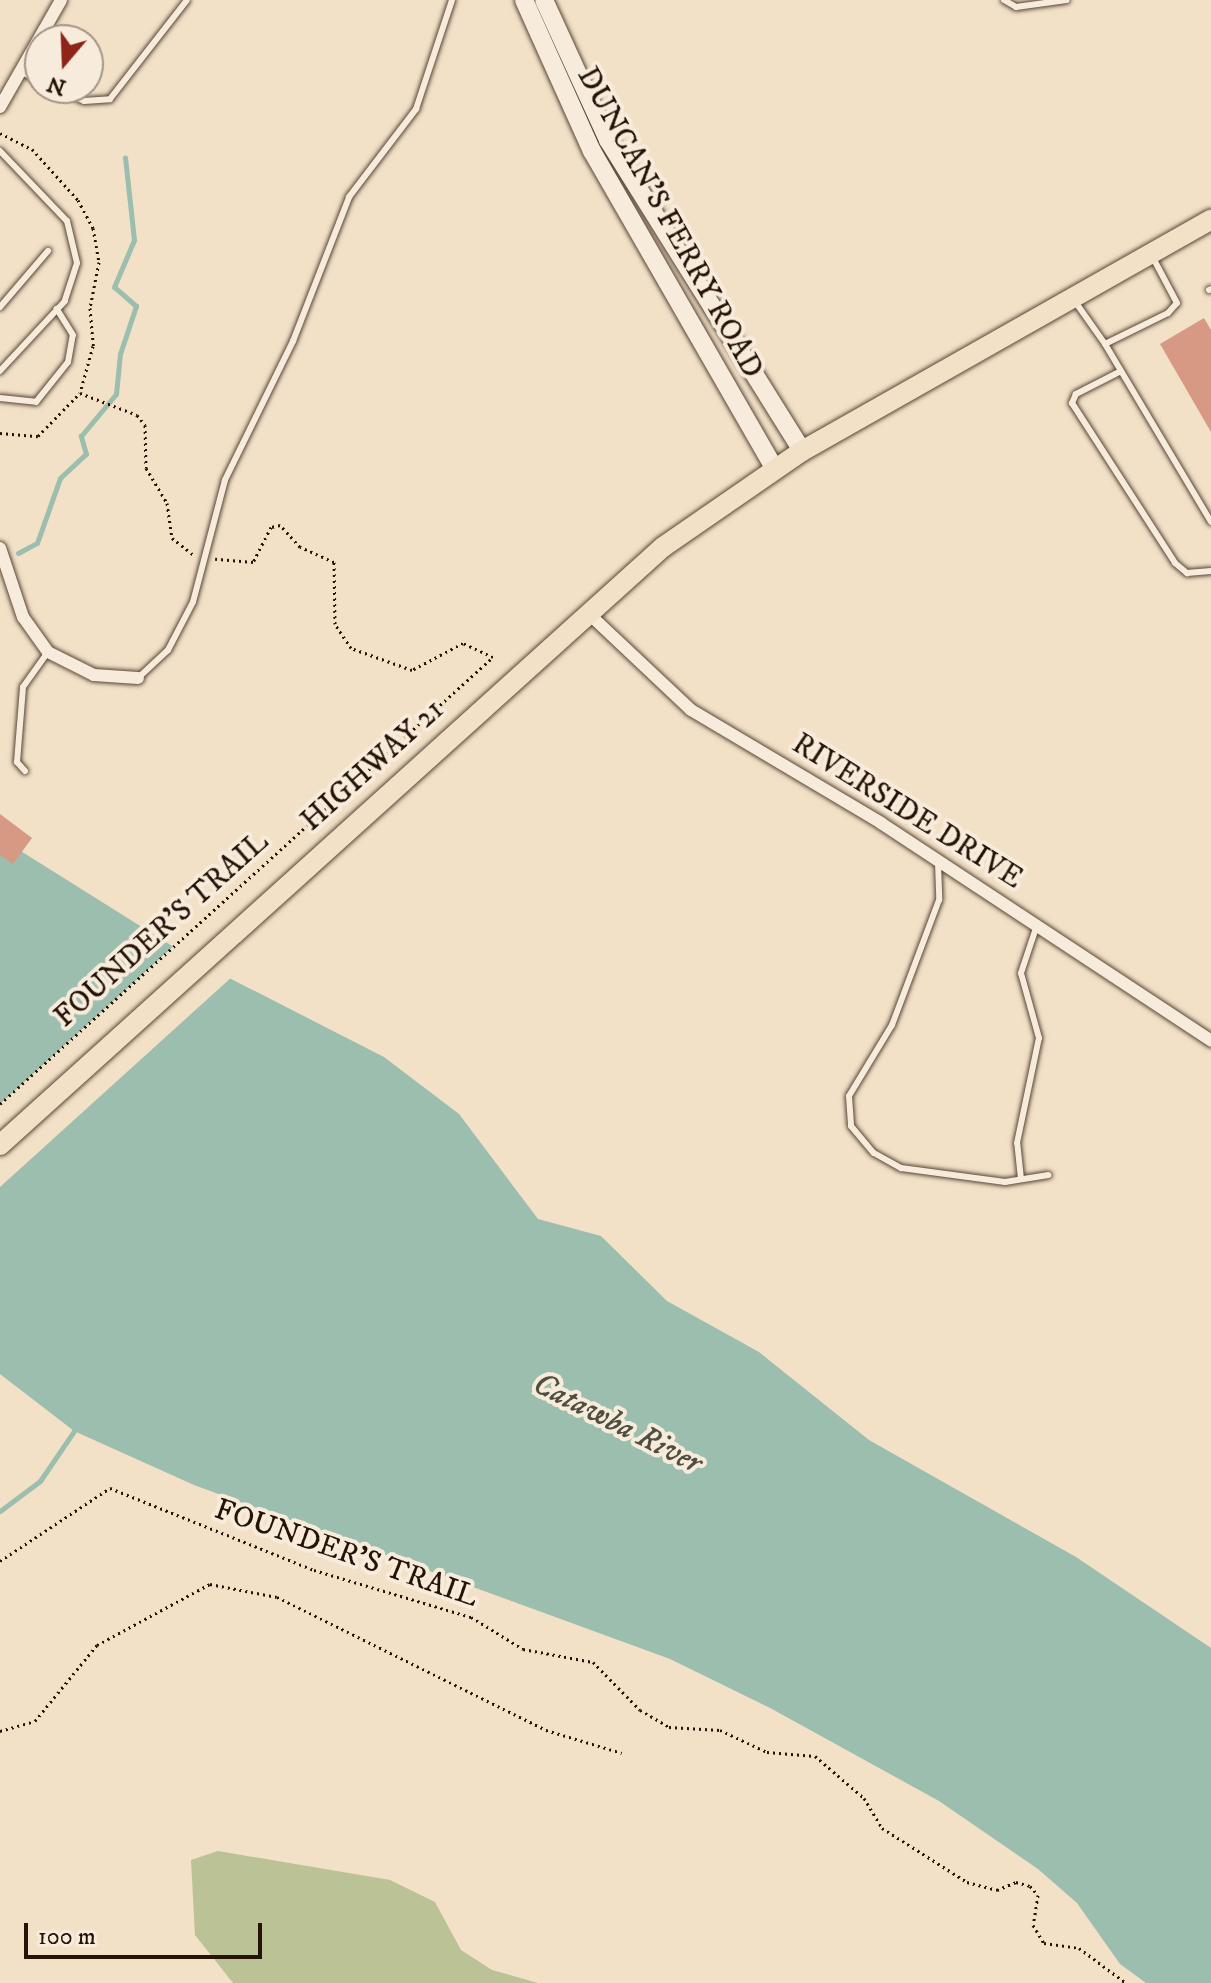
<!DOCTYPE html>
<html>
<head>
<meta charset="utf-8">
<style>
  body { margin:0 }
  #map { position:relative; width:1211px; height:1983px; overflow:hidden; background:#f2e0c7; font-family:"IM FELL DW Pica",serif }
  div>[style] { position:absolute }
  .green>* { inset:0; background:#bac296 }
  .water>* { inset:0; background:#9cbeae }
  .pier>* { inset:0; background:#f2e0c7 }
  .stream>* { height:5px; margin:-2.5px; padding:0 2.5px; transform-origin:2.5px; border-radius:2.5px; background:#9cbeae }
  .building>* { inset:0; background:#d79984 }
  .path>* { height:3px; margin-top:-1.5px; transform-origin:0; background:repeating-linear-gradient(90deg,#241306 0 2px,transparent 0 6px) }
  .roads { filter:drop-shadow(0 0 2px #584636) drop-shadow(0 0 2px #584636) }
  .lane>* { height:6px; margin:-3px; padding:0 3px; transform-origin:3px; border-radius:3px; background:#f7ebdb }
  .street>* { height:12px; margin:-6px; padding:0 6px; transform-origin:6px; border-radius:6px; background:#f7ebdb }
  .secondary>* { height:18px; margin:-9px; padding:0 9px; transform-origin:9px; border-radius:9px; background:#f7ebdb }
  .primary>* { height:20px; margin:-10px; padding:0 10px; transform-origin:10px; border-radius:10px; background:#f2e0c7 }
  span { translate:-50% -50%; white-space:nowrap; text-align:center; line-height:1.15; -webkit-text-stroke:8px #f7ebdb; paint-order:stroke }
  .street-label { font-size:30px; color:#241306 }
  .water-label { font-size:32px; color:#4e4f41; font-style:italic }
  .north { position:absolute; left:24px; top:24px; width:80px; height:80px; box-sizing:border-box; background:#f7ebdb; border:2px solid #a39586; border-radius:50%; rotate:199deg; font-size:22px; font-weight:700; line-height:32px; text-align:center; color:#241306 }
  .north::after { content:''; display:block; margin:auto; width:28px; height:36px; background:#8f2418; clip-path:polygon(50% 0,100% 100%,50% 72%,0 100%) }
  .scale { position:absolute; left:24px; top:1923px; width:238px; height:36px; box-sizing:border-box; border:4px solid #241306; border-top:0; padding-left:10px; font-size:24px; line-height:28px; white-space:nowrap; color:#241306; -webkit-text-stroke:6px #f7ebdb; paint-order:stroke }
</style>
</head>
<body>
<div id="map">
  <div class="green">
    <div style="clip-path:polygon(218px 1851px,390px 1880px,435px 1902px,461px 1950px,492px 1970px,538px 1983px,233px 1983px,195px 1935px,191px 1860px)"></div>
  </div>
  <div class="water">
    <div style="clip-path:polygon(0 838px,196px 961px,384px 1057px,459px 1114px,538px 1219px,601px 1236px,667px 1301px,759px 1352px,869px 1440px,1076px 1557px,1211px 1648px,1211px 1983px,1146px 1983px,1120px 1964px,1077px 1903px,1038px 1869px,939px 1801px,772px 1709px,670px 1659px,194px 1485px,74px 1431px,0 1374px)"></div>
  </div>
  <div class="pier">
    <div style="clip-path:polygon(177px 943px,233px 976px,0 1187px,0 1104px)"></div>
  </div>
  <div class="stream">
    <div style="left:18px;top:553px;width:21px;rotate:-28deg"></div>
    <div style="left:37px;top:543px;width:69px;rotate:-70.5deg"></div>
    <div style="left:60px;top:478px;width:35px;rotate:-43deg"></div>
    <div style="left:86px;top:454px;width:19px;rotate:-106deg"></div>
    <div style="left:81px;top:436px;width:55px;rotate:-50.2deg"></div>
    <div style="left:116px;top:394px;width:40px;rotate:-84.3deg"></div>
    <div style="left:120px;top:354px;width:51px;rotate:-71.6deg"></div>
    <div style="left:136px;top:306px;width:29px;rotate:-139deg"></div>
    <div style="left:114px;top:287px;width:51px;rotate:-66.9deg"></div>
    <div style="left:134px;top:240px;width:83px;rotate:-96.2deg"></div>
    <div style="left:0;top:1511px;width:50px;rotate:-36.9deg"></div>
    <div style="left:40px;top:1481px;width:60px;rotate:-55.8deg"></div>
  </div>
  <div class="building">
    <div style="clip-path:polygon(1204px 318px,1211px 330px,1211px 432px,1160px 344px)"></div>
    <div style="clip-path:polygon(0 814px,32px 838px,13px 864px,0 855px)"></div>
  </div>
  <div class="path">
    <div style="left:0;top:133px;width:36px;rotate:27deg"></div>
    <div style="left:32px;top:149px;width:69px;rotate:48deg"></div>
    <div style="left:78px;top:200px;width:32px;rotate:62deg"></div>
    <div style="left:93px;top:228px;width:35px;rotate:80deg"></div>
    <div style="left:99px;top:262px;width:47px;rotate:101.1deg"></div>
    <div style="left:90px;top:308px;width:38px;rotate:85deg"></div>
    <div style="left:93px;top:346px;width:49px;rotate:105.5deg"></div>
    <div style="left:0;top:433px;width:38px;rotate:5deg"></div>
    <div style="left:38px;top:436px;width:60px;rotate:-45.7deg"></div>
    <div style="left:80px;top:393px;width:61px;rotate:21.1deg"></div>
    <div style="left:137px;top:415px;width:13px;rotate:51deg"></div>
    <div style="left:145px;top:425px;width:43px;rotate:88.7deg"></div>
    <div style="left:146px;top:468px;width:41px;rotate:59deg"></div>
    <div style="left:167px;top:503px;width:35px;rotate:82deg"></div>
    <div style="left:172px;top:538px;width:29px;rotate:38deg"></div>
    <div style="left:0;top:1104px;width:665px;rotate:-42.2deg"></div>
    <div style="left:493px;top:657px;width:33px;rotate:-155deg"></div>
    <div style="left:463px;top:643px;width:58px;rotate:152.1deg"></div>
    <div style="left:412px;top:670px;width:65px;rotate:-160.2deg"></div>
    <div style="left:351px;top:648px;width:29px;rotate:-124deg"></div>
    <div style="left:335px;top:624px;width:62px;rotate:-90.9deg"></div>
    <div style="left:334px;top:562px;width:37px;rotate:-156deg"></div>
    <div style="left:300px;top:547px;width:30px;rotate:-132deg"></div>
    <div style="left:280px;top:525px;width:9px;rotate:167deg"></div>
    <div style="left:271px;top:527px;width:39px;rotate:117deg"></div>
    <div style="left:253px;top:562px;width:38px;rotate:-175deg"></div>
    <div style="left:0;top:1561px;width:132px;rotate:-33.6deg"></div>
    <div style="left:110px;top:1488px;width:220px;rotate:21.9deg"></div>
    <div style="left:314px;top:1570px;width:164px;rotate:16.7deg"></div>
    <div style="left:471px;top:1617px;width:61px;rotate:31.6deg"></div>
    <div style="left:523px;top:1649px;width:71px;rotate:10.5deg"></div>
    <div style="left:593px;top:1662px;width:67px;rotate:45.6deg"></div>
    <div style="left:640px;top:1710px;width:34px;rotate:30deg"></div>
    <div style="left:669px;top:1727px;width:51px;rotate:3.4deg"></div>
    <div style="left:720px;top:1730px;width:52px;rotate:25.1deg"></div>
    <div style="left:767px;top:1752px;width:48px;rotate:4.8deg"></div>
    <div style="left:815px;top:1756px;width:65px;rotate:40.6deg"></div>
    <div style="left:864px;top:1798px;width:35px;rotate:59deg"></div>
    <div style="left:882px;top:1828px;width:101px;rotate:32.4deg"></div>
    <div style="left:967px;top:1882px;width:31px;rotate:15deg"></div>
    <div style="left:997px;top:1890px;width:21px;rotate:-23deg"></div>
    <div style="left:1016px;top:1882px;width:15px;rotate:16deg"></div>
    <div style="left:1030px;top:1886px;width:12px;rotate:48deg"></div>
    <div style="left:1038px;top:1895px;width:30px;rotate:99deg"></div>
    <div style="left:1033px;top:1925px;width:21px;rotate:59deg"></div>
    <div style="left:1044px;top:1943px;width:35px;rotate:8deg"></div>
    <div style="left:1079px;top:1948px;width:59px;rotate:36.7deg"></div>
    <div style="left:0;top:1731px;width:36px;rotate:-16deg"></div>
    <div style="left:35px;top:1721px;width:98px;rotate:-50.8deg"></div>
    <div style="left:97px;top:1645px;width:128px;rotate:-28.4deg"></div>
    <div style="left:210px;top:1584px;width:68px;rotate:11deg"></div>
    <div style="left:277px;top:1597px;width:300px;rotate:26.3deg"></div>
    <div style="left:546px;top:1730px;width:79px;rotate:16.8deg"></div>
  </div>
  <div class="roads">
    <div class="lane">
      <div style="left:1004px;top:0;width:14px;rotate:30deg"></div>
      <div style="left:1016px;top:7px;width:51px;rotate:-7.8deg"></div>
      <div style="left:22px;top:72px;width:20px;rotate:27deg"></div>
      <div style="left:54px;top:88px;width:33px;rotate:23deg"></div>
      <div style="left:84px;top:101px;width:26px;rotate:-4deg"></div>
      <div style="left:110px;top:99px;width:125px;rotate:-52.1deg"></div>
      <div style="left:0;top:151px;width:97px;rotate:46.3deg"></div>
      <div style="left:67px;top:221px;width:43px;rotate:76.6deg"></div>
      <div style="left:77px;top:263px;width:40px;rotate:108deg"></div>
      <div style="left:65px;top:301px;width:96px;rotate:132.9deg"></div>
      <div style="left:1209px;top:290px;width:2px;rotate:-27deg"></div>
      <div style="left:1074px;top:300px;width:54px;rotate:54.8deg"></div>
      <div style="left:1105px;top:344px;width:70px;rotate:-26.2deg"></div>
      <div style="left:1168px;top:313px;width:13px;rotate:-48deg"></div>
      <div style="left:1177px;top:303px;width:53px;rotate:-118deg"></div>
      <div style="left:0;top:307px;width:74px;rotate:-49.4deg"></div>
      <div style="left:1105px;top:344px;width:207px;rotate:59.2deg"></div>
      <div style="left:1121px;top:371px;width:51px;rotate:152.9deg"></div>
      <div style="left:1076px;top:394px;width:10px;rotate:114deg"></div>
      <div style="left:1072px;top:403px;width:190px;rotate:57.2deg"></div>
      <div style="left:1175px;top:563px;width:16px;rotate:40deg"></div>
      <div style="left:1187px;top:573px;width:24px;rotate:-5deg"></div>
      <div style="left:0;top:398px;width:36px;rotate:6deg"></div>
      <div style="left:36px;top:402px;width:51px;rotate:-51.3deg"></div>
      <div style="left:68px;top:362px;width:27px;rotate:-80deg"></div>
      <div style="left:73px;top:335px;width:31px;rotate:-122deg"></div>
      <div style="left:138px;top:678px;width:41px;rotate:-43deg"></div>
      <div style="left:168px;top:650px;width:54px;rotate:-62.5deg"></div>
      <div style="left:193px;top:602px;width:126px;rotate:-75.3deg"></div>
      <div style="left:225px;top:480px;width:155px;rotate:-63.9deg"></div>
      <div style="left:293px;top:341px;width:155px;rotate:-68.7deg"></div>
      <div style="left:349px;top:197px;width:111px;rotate:-52.7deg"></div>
      <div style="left:416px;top:109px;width:115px;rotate:-71.7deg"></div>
      <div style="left:25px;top:771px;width:12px;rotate:-132deg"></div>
      <div style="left:17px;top:762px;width:75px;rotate:-85.4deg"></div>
      <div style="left:23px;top:687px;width:43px;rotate:-54.5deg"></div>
      <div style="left:938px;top:862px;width:38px;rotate:88deg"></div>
      <div style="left:939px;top:900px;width:134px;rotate:110.6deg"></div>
      <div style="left:892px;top:1025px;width:83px;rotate:121.2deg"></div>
      <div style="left:849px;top:1096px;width:30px;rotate:86deg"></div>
      <div style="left:851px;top:1126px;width:35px;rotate:50deg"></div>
      <div style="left:874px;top:1153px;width:31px;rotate:29deg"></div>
      <div style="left:901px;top:1168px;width:105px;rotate:7.7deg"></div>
      <div style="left:1005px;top:1182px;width:44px;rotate:-9.2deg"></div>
      <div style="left:1021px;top:1179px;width:36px;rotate:-96deg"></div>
      <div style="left:1017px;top:1143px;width:107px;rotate:-78.2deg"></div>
      <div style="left:1039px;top:1038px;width:67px;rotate:-105.5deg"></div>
      <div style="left:1021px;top:973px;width:51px;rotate:-71.6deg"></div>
    </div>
    <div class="street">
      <div style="left:0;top:107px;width:123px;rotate:-60.3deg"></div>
      <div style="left:0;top:548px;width:73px;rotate:71.6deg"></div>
      <div style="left:23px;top:617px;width:43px;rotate:54.5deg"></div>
      <div style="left:48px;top:652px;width:51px;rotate:26.6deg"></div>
      <div style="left:94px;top:675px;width:44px;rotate:3.9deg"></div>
      <div style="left:588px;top:613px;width:141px;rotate:43.3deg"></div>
      <div style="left:691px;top:710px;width:221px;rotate:30.7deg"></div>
      <div style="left:881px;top:823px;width:396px;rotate:33.4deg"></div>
    </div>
    <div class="secondary">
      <div style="left:524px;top:0;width:166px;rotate:65.8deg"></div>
      <div style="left:592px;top:151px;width:367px;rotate:60.1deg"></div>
      <div style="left:544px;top:0;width:154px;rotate:65.4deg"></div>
      <div style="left:608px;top:140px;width:367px;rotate:58deg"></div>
    </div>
    <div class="primary">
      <div style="left:0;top:1145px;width:893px;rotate:-42.05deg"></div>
      <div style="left:663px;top:547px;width:169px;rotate:-34.6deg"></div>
      <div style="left:802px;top:451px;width:470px;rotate:-29.5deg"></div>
    </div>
  </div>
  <div class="street-label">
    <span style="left:669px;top:223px;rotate:61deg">DUNCAN'S FERRY ROAD</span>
    <span style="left:373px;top:766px;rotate:-42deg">HIGHWAY 21</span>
    <span style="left:907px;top:812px;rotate:32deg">RIVERSIDE DRIVE</span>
    <span style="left:162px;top:930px;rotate:-42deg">FOUNDER'S TRAIL</span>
    <span style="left:346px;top:1554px;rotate:19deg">FOUNDER'S TRAIL</span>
  </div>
  <div class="water-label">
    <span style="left:617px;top:1424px;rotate:27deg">Catawba River</span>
  </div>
  <div class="north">N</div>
  <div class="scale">100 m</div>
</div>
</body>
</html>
